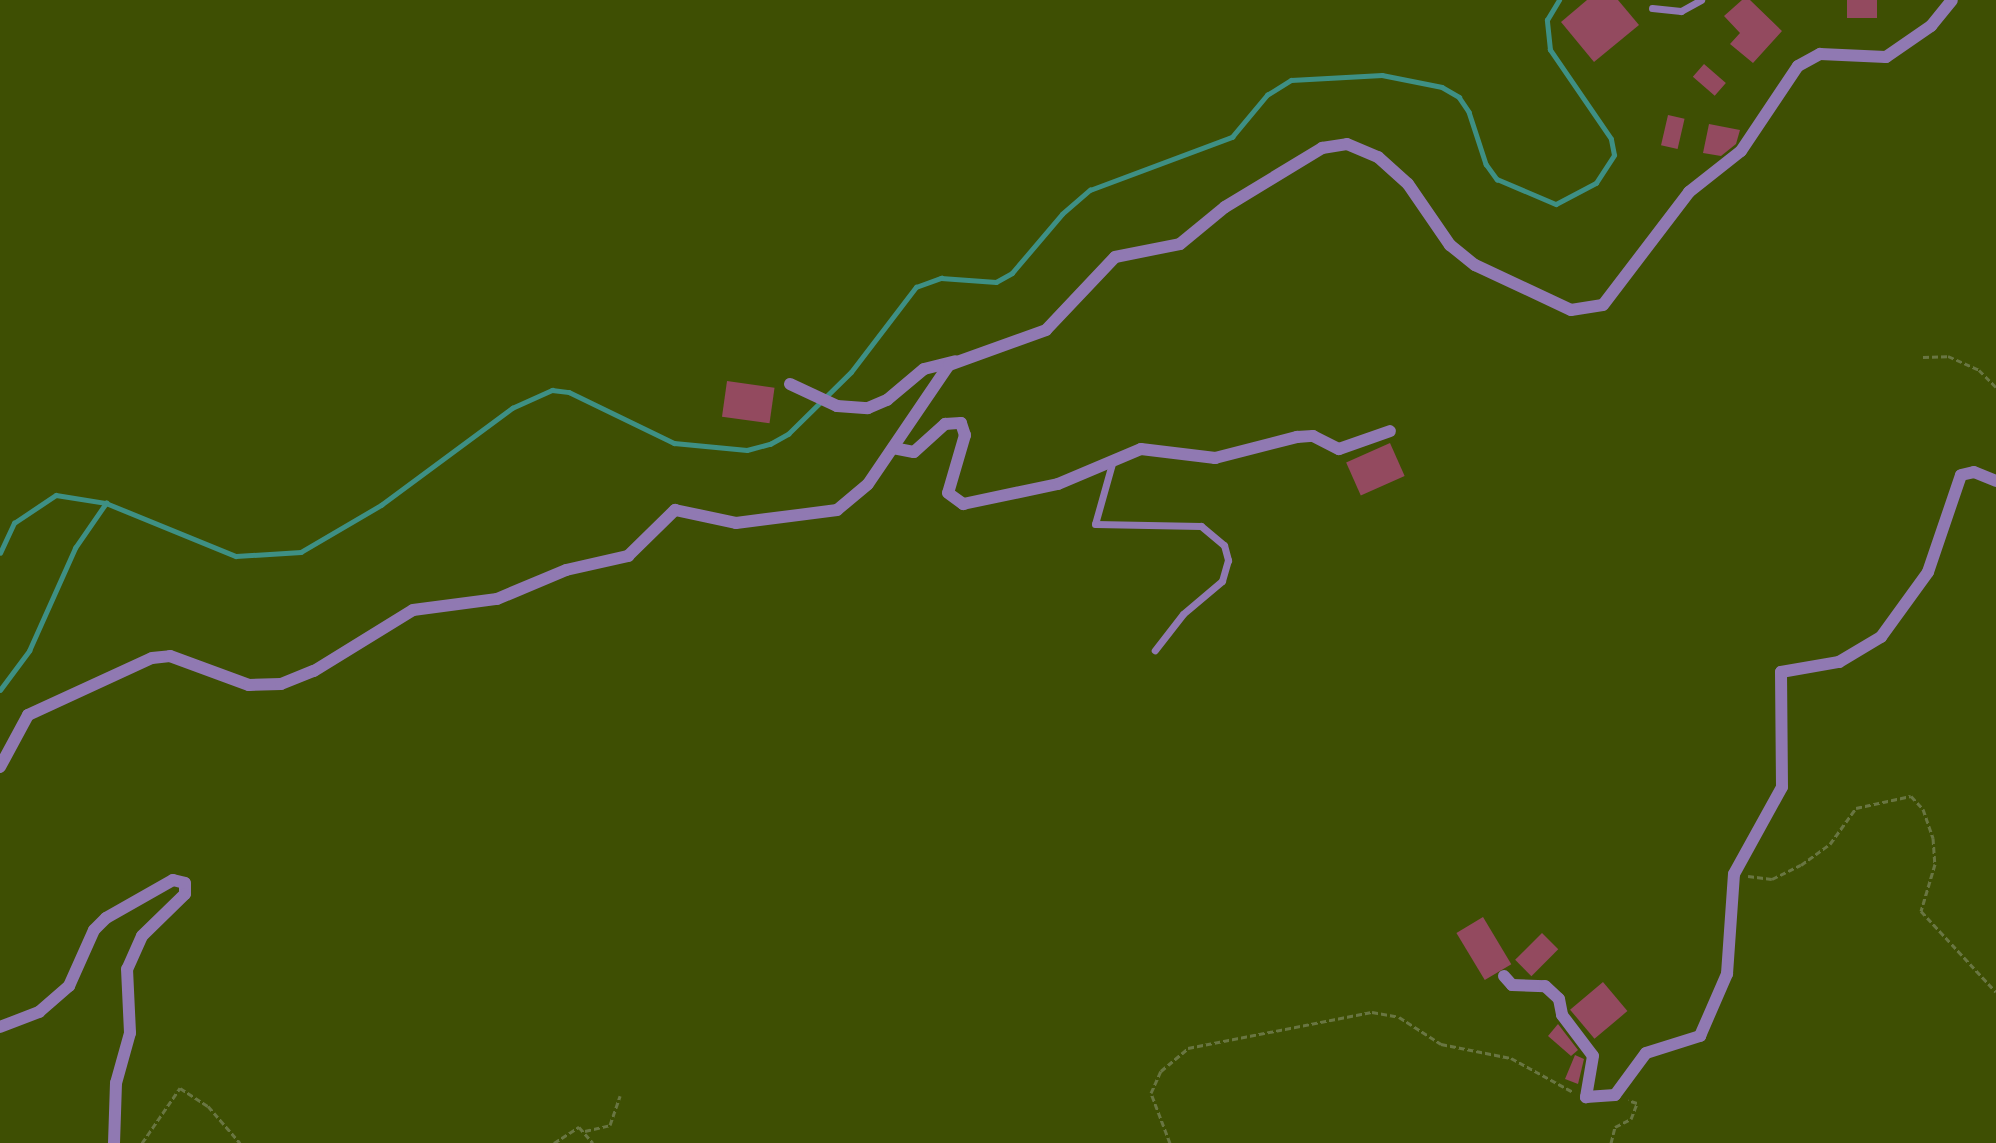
<!DOCTYPE html>
<html>
<head>
<meta charset="utf-8">
<style>
  body { margin:0 }
  #map { position:relative; width:1996px; height:1143px; overflow:hidden; background:#2d3b00; font-family:Spectral,serif }
  div>[style] { position:absolute }
  .green>* { inset:0; background:#3e4f03; transform-origin:0 0 }
  .stream>* { height:4.5px; margin:-2.25px; padding:0 2.25px; transform-origin:2.25px; border-radius:2.25px; background:#3e9084 }
  .building>* { inset:0; background:#934a5f; transform-origin:0 0 }
  .path>* { height:3px; margin-top:-1.5px; transform-origin:0; background:repeating-linear-gradient(90deg,#697642 0 6px,transparent 0 9px) }
  .lane>* { height:7px; margin:-3.5px; padding:0 3.5px; transform-origin:3.5px; border-radius:3.5px; background:#9079b2 }
  .street>* { height:12px; margin:-6px; padding:0 6px; transform-origin:6px; border-radius:6px; background:#9079b2 }
  span { translate:-50% -50%; white-space:nowrap; text-align:center; line-height:1.15; -webkit-text-stroke:5px #2d3b00; paint-order:stroke }
</style>
</head>
<body>
<div id="map">
  <div class="green">
    <div style="left:0;top:0;width:1996px;height:1143px"></div>
  </div>
  <div class="stream">
    <div style="left:0;top:553px;width:33px;rotate:-65deg"></div>
    <div style="left:14px;top:523px;width:50px;rotate:-33.7deg"></div>
    <div style="left:56px;top:495px;width:51px;rotate:9.1deg"></div>
    <div style="left:106px;top:503px;width:140px;rotate:22.2deg"></div>
    <div style="left:236px;top:556px;width:65px;rotate:-3.5deg"></div>
    <div style="left:301px;top:552px;width:93px;rotate:-30.4deg"></div>
    <div style="left:381px;top:505px;width:163px;rotate:-36.5deg"></div>
    <div style="left:512px;top:408px;width:44px;rotate:-24.2deg"></div>
    <div style="left:552px;top:390px;width:17px;rotate:7deg"></div>
    <div style="left:569px;top:392px;width:117px;rotate:25.9deg"></div>
    <div style="left:674px;top:443px;width:73px;rotate:5.5deg"></div>
    <div style="left:747px;top:450px;width:24px;rotate:-15deg"></div>
    <div style="left:770px;top:444px;width:21px;rotate:-29deg"></div>
    <div style="left:788px;top:434px;width:88px;rotate:-44.5deg"></div>
    <div style="left:851px;top:372px;width:107px;rotate:-52.6deg"></div>
    <div style="left:916px;top:287px;width:27px;rotate:-20deg"></div>
    <div style="left:941px;top:278px;width:55px;rotate:4.2deg"></div>
    <div style="left:996px;top:282px;width:18px;rotate:-29deg"></div>
    <div style="left:1012px;top:273px;width:77px;rotate:-49.7deg"></div>
    <div style="left:1062px;top:214px;width:37px;rotate:-41deg"></div>
    <div style="left:1090px;top:190px;width:152px;rotate:-20.5deg"></div>
    <div style="left:1232px;top:137px;width:55px;rotate:-50.2deg"></div>
    <div style="left:1267px;top:95px;width:28px;rotate:-32deg"></div>
    <div style="left:1291px;top:80px;width:91px;rotate:-3.1deg"></div>
    <div style="left:1382px;top:75px;width:61px;rotate:11.3deg"></div>
    <div style="left:1442px;top:87px;width:20px;rotate:30deg"></div>
    <div style="left:1459px;top:97px;width:18px;rotate:56deg"></div>
    <div style="left:1469px;top:112px;width:55px;rotate:71.9deg"></div>
    <div style="left:1486px;top:164px;width:19px;rotate:54deg"></div>
    <div style="left:1497px;top:179px;width:64px;rotate:23deg"></div>
    <div style="left:1556px;top:204px;width:45px;rotate:-27.7deg"></div>
    <div style="left:1596px;top:183px;width:33px;rotate:-57deg"></div>
    <div style="left:1614px;top:155px;width:16px;rotate:-101deg"></div>
    <div style="left:1611px;top:139px;width:108px;rotate:-124.4deg"></div>
    <div style="left:1550px;top:50px;width:30px;rotate:-96deg"></div>
    <div style="left:1547px;top:20px;width:23px;rotate:-59deg"></div>
    <div style="left:0;top:690px;width:49px;rotate:-53.4deg"></div>
    <div style="left:29px;top:651px;width:113px;rotate:-65.9deg"></div>
    <div style="left:75px;top:548px;width:55px;rotate:-55.4deg"></div>
  </div>
  <div class="building">
    <div style="clip-path:polygon(1587px 0,1618px 0,1639px 25px,1594px 62px,1561px 22px)"></div>
    <div style="clip-path:polygon(1742px 0,1750px 0,1782px 31px,1753px 63px,1730px 44px,1740px 33px,1724px 16px)"></div>
    <div style="left:1847px;top:0;width:30px;height:18px"></div>
    <div style="left:1704px;top:64px;width:29px;height:17px;rotate:41deg"></div>
    <div style="left:1668px;top:115px;width:17px;height:31px;rotate:13deg"></div>
    <div style="clip-path:polygon(1709px 124px,1740px 130px,1736px 144px,1721px 156px,1703px 153px)"></div>
    <div style="left:727px;top:381px;width:48px;height:36px;rotate:8deg"></div>
    <div style="left:1390px;top:443px;width:36px;height:48px;rotate:66deg"></div>
    <div style="left:1483px;top:917px;width:55px;height:31px;rotate:59deg"></div>
    <div style="left:1542px;top:933px;width:23px;height:38px;rotate:45deg"></div>
    <div style="left:1603px;top:982px;width:38px;height:43px;rotate:50deg"></div>
    <div style="clip-path:polygon(1558px 1024px,1578px 1050px,1571px 1056px,1548px 1036px)"></div>
    <div style="clip-path:polygon(1575px 1055px,1584px 1059px,1578px 1084px,1565px 1079px)"></div>
  </div>
  <div class="path">
    <div style="left:1923px;top:357px;width:25px;rotate:-2deg"></div>
    <div style="left:1948px;top:356px;width:34px;rotate:24deg"></div>
    <div style="left:1979px;top:370px;width:24px;rotate:45deg"></div>
    <div style="left:1748px;top:876px;width:24px;rotate:7deg"></div>
    <div style="left:1772px;top:879px;width:32px;rotate:-26deg"></div>
    <div style="left:1801px;top:865px;width:36px;rotate:-36deg"></div>
    <div style="left:1830px;top:844px;width:44px;rotate:-54.2deg"></div>
    <div style="left:1856px;top:808px;width:56px;rotate:-12.3deg"></div>
    <div style="left:1911px;top:796px;width:18px;rotate:47deg"></div>
    <div style="left:1923px;top:809px;width:31px;rotate:71deg"></div>
    <div style="left:1933px;top:838px;width:26px;rotate:86deg"></div>
    <div style="left:1935px;top:864px;width:49px;rotate:106.6deg"></div>
    <div style="left:1921px;top:911px;width:110px;rotate:47.2deg"></div>
    <div style="left:585px;top:1131px;width:26px;rotate:-13deg"></div>
    <div style="left:610px;top:1125px;width:31px;rotate:-71deg"></div>
    <div style="left:142px;top:1143px;width:67px;rotate:-55.4deg"></div>
    <div style="left:180px;top:1088px;width:33px;rotate:33deg"></div>
    <div style="left:208px;top:1106px;width:49px;rotate:49.1deg"></div>
    <div style="left:554px;top:1143px;width:30px;rotate:-33deg"></div>
    <div style="left:579px;top:1127px;width:21px;rotate:49deg"></div>
    <div style="left:1170px;top:1143px;width:53px;rotate:-110.8deg"></div>
    <div style="left:1151px;top:1093px;width:24px;rotate:-66deg"></div>
    <div style="left:1161px;top:1071px;width:35px;rotate:-40deg"></div>
    <div style="left:1188px;top:1048px;width:187px;rotate:-11.1deg"></div>
    <div style="left:1372px;top:1012px;width:27px;rotate:10deg"></div>
    <div style="left:1399px;top:1017px;width:50px;rotate:32.7deg"></div>
    <div style="left:1441px;top:1044px;width:71px;rotate:11.3deg"></div>
    <div style="left:1511px;top:1058px;width:71px;rotate:28.7deg"></div>
    <div style="left:1611px;top:1143px;width:16px;rotate:-76deg"></div>
    <div style="left:1615px;top:1127px;width:18px;rotate:-27deg"></div>
    <div style="left:1631px;top:1119px;width:17px;rotate:-69deg"></div>
    <div style="left:1637px;top:1103px;width:9px;rotate:-162deg"></div>
  </div>
  <div class="lane">
    <div style="left:1652px;top:8px;width:29px;rotate:6deg"></div>
    <div style="left:1681px;top:11px;width:23px;rotate:-29deg"></div>
    <div style="left:1113px;top:460px;width:66px;rotate:105.7deg"></div>
    <div style="left:1095px;top:524px;width:106px;rotate:1.1deg"></div>
    <div style="left:1201px;top:526px;width:30px;rotate:40deg"></div>
    <div style="left:1224px;top:545px;width:16px;rotate:75deg"></div>
    <div style="left:1228px;top:560px;width:22px;rotate:106deg"></div>
    <div style="left:1222px;top:581px;width:51px;rotate:139.8deg"></div>
    <div style="left:1183px;top:614px;width:46px;rotate:127.9deg"></div>
  </div>
  <div class="street">
    <div style="left:790px;top:384px;width:52px;rotate:25.1deg"></div>
    <div style="left:837px;top:406px;width:31px;rotate:4deg"></div>
    <div style="left:868px;top:408px;width:21px;rotate:-23deg"></div>
    <div style="left:887px;top:400px;width:48px;rotate:-40deg"></div>
    <div style="left:924px;top:369px;width:32px;rotate:-14deg"></div>
    <div style="left:893px;top:448px;width:21px;rotate:11deg"></div>
    <div style="left:914px;top:452px;width:42px;rotate:-42.1deg"></div>
    <div style="left:945px;top:424px;width:16px;rotate:-4deg"></div>
    <div style="left:961px;top:423px;width:13px;rotate:72deg"></div>
    <div style="left:965px;top:435px;width:60px;rotate:106.3deg"></div>
    <div style="left:948px;top:493px;width:19px;rotate:36deg"></div>
    <div style="left:963px;top:504px;width:97px;rotate:-11.9deg"></div>
    <div style="left:1058px;top:484px;width:90px;rotate:-22.9deg"></div>
    <div style="left:1141px;top:449px;width:75px;rotate:6.9deg"></div>
    <div style="left:1215px;top:458px;width:85px;rotate:-14.4deg"></div>
    <div style="left:1297px;top:437px;width:16px;rotate:-4deg"></div>
    <div style="left:1313px;top:436px;width:29px;rotate:27deg"></div>
    <div style="left:1339px;top:449px;width:54px;rotate:-19.4deg"></div>
    <div style="left:0;top:767px;width:59px;rotate:-61.7deg"></div>
    <div style="left:28px;top:715px;width:136px;rotate:-24.7deg"></div>
    <div style="left:152px;top:658px;width:18px;rotate:-6deg"></div>
    <div style="left:170px;top:656px;width:84px;rotate:20.2deg"></div>
    <div style="left:249px;top:685px;width:32px;rotate:-2deg"></div>
    <div style="left:281px;top:684px;width:35px;rotate:-22deg"></div>
    <div style="left:314px;top:671px;width:116px;rotate:-31.6deg"></div>
    <div style="left:413px;top:610px;width:85px;rotate:-7.5deg"></div>
    <div style="left:497px;top:599px;width:75px;rotate:-22.8deg"></div>
    <div style="left:566px;top:570px;width:64px;rotate:-12.7deg"></div>
    <div style="left:628px;top:556px;width:66px;rotate:-44.4deg"></div>
    <div style="left:675px;top:510px;width:62px;rotate:12deg"></div>
    <div style="left:736px;top:523px;width:102px;rotate:-7.3deg"></div>
    <div style="left:837px;top:510px;width:40px;rotate:-40deg"></div>
    <div style="left:868px;top:484px;width:144px;rotate:-55.8deg"></div>
    <div style="left:949px;top:365px;width:103px;rotate:-19.8deg"></div>
    <div style="left:1046px;top:330px;width:100px;rotate:-46.6deg"></div>
    <div style="left:1115px;top:257px;width:66px;rotate:-11.3deg"></div>
    <div style="left:1180px;top:244px;width:58px;rotate:-39.4deg"></div>
    <div style="left:1225px;top:207px;width:114px;rotate:-31.3deg"></div>
    <div style="left:1322px;top:148px;width:25px;rotate:-9deg"></div>
    <div style="left:1347px;top:144px;width:34px;rotate:23deg"></div>
    <div style="left:1378px;top:157px;width:40px;rotate:42deg"></div>
    <div style="left:1408px;top:184px;width:74px;rotate:55.5deg"></div>
    <div style="left:1450px;top:245px;width:32px;rotate:39deg"></div>
    <div style="left:1475px;top:265px;width:106px;rotate:25.1deg"></div>
    <div style="left:1571px;top:310px;width:32px;rotate:-9deg"></div>
    <div style="left:1603px;top:305px;width:142px;rotate:-52.7deg"></div>
    <div style="left:1689px;top:192px;width:66px;rotate:-38.3deg"></div>
    <div style="left:1741px;top:151px;width:102px;rotate:-56.2deg"></div>
    <div style="left:1798px;top:66px;width:25px;rotate:-29deg"></div>
    <div style="left:1820px;top:54px;width:66px;rotate:2.6deg"></div>
    <div style="left:1886px;top:57px;width:55px;rotate:-34.6deg"></div>
    <div style="left:1931px;top:26px;width:33px;rotate:-51deg"></div>
    <div style="left:1504px;top:976px;width:12px;rotate:48deg"></div>
    <div style="left:1512px;top:985px;width:33px;rotate:2deg"></div>
    <div style="left:1545px;top:986px;width:19px;rotate:43deg"></div>
    <div style="left:1559px;top:999px;width:16px;rotate:79deg"></div>
    <div style="left:1562px;top:1015px;width:51px;rotate:52.9deg"></div>
    <div style="left:1593px;top:1056px;width:42px;rotate:99.7deg"></div>
    <div style="left:1586px;top:1097px;width:29px;rotate:-4deg"></div>
    <div style="left:1615px;top:1095px;width:52px;rotate:-53.6deg"></div>
    <div style="left:1646px;top:1053px;width:57px;rotate:-17.5deg"></div>
    <div style="left:1700px;top:1036px;width:68px;rotate:-66.5deg"></div>
    <div style="left:1727px;top:974px;width:100px;rotate:-86deg"></div>
    <div style="left:1734px;top:874px;width:99px;rotate:-61.1deg"></div>
    <div style="left:1782px;top:787px;width:115px;rotate:-90.5deg"></div>
    <div style="left:1781px;top:672px;width:59px;rotate:-9.8deg"></div>
    <div style="left:1839px;top:662px;width:49px;rotate:-30.8deg"></div>
    <div style="left:1881px;top:637px;width:80px;rotate:-54.1deg"></div>
    <div style="left:1928px;top:572px;width:102px;rotate:-71.2deg"></div>
    <div style="left:1961px;top:475px;width:13px;rotate:-13deg"></div>
    <div style="left:1974px;top:472px;width:24px;rotate:22deg"></div>
    <div style="left:0;top:1027px;width:42px;rotate:-21deg"></div>
    <div style="left:39px;top:1012px;width:40px;rotate:-41deg"></div>
    <div style="left:69px;top:986px;width:61px;rotate:-65.9deg"></div>
    <div style="left:94px;top:930px;width:17px;rotate:-45deg"></div>
    <div style="left:106px;top:918px;width:77px;rotate:-29.6deg"></div>
    <div style="left:173px;top:880px;width:12px;rotate:14deg"></div>
    <div style="left:185px;top:883px;width:11px;rotate:90deg"></div>
    <div style="left:185px;top:894px;width:60px;rotate:135.7deg"></div>
    <div style="left:142px;top:936px;width:36px;rotate:114deg"></div>
    <div style="left:127px;top:969px;width:64px;rotate:87.3deg"></div>
    <div style="left:130px;top:1033px;width:52px;rotate:105.6deg"></div>
    <div style="left:116px;top:1083px;width:60px;rotate:91.9deg"></div>
  </div>
</div>
</body>
</html>
